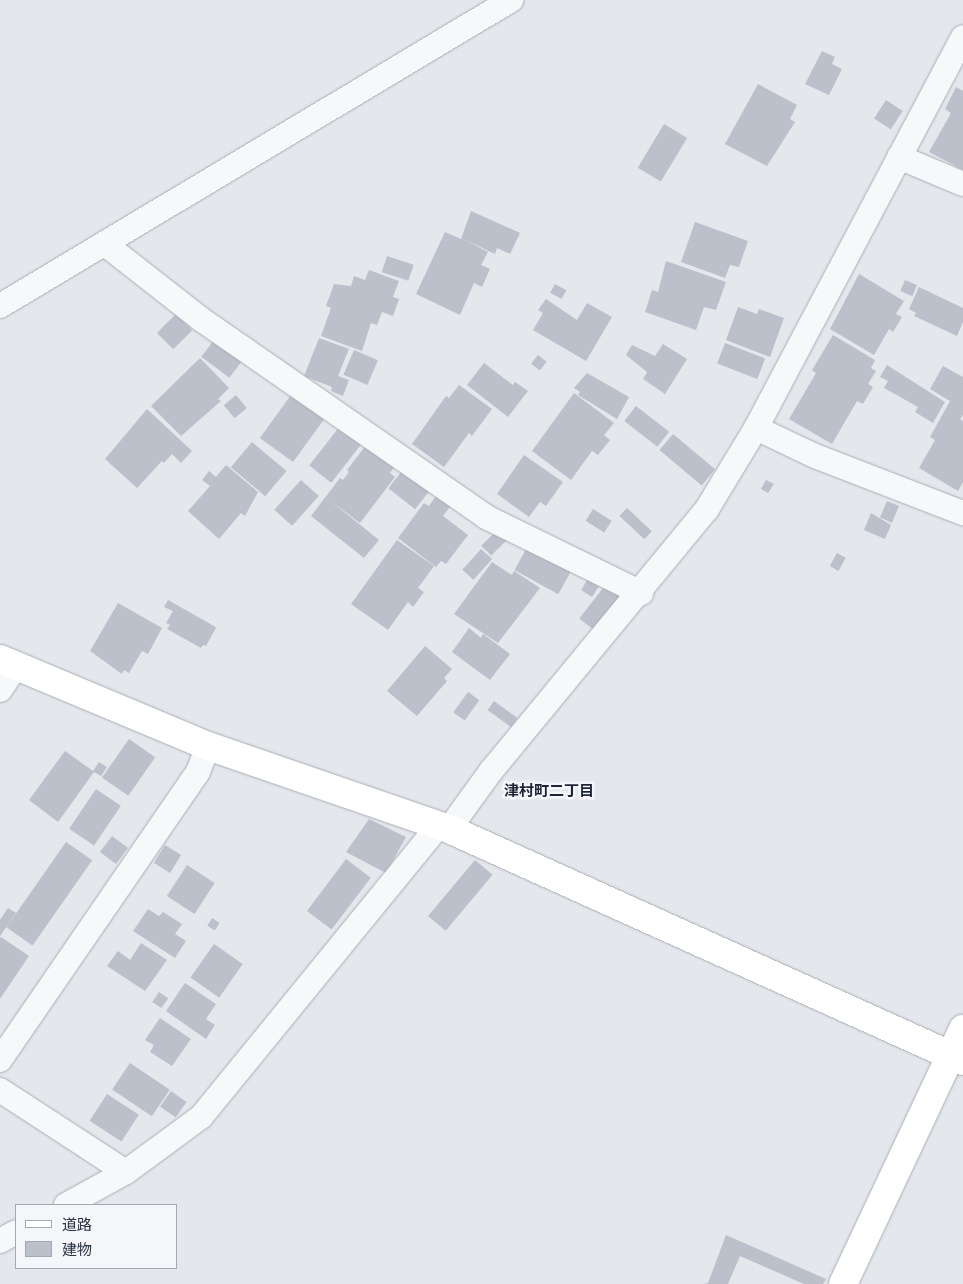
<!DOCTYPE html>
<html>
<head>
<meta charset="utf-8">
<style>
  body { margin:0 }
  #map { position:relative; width:963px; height:1284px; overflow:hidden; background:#e4e7ec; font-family:Quicksand,"Noto Sans JP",sans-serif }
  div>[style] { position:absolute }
  .building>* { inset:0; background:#bbc0ca; transform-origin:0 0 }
  .roads { filter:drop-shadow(0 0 1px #a9aeb7) drop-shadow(0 0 1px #a9aeb7) }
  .street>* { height:24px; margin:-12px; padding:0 12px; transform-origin:12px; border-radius:12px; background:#f7f8fa }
  .secondary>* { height:28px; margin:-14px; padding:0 14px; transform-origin:14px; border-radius:14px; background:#fff }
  span { translate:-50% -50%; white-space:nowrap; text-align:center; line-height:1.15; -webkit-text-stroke:5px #f4f6f9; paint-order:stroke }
  .neighbourhood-label { font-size:15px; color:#1d2536; font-weight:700 }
  .legend { position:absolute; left:15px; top:1204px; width:162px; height:65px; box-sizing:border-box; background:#f4f6f9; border:1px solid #a4a8b1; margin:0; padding:6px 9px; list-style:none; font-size:15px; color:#2b3445 }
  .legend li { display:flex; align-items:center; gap:10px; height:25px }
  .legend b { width:25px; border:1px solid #a4a8b1 }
</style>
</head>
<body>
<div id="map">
  <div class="building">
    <div style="clip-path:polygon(822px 51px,835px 57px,832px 64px,842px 69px,829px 95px,805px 84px)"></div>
    <div style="clip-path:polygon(758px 84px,797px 105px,790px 119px,795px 122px,767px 166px,725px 144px)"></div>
    <div style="clip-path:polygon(956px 87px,963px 91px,963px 170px,929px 152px,951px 113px,945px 109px)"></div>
    <div style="left:886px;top:100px;width:20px;height:22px;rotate:33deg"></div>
    <div style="left:664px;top:124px;width:27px;height:51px;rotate:31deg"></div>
    <div style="clip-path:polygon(471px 211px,520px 233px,510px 254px,497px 248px,495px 254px,463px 239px,488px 252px,481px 265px,490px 269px,482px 287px,474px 283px,460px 315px,416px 294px,445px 232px,461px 239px)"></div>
    <div style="clip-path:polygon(695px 222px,748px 241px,739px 267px,730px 265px,725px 278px,681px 262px)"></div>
    <div style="left:387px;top:256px;width:28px;height:17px;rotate:18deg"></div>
    <div style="clip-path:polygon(666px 261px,726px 282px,716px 310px,704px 307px,696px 330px,645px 312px,652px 290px,658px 292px)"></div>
    <div style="clip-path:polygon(369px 270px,399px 281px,393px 297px,399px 299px,393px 316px,382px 312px,377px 325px,371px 323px,362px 351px,321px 336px,331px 308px,326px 306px,334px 284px,351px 286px,354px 276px,365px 280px)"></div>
    <div style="clip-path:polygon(859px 274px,904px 301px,896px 314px,902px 317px,893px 332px,889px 329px,874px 355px,830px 329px)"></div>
    <div style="left:905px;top:280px;width:13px;height:12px;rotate:23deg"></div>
    <div style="left:555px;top:284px;width:13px;height:10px;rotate:29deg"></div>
    <div style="clip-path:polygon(919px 287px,963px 308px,963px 322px,957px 336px,914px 316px,916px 313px,909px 309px)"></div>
    <div style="clip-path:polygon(546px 299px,577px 320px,587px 303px,612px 317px,586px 361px,533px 330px,543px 313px,538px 310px)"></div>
    <div style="clip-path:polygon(738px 307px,757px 314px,759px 309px,784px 318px,770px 357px,726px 340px)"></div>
    <div style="left:176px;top:314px;width:23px;height:27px;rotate:45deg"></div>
    <div style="clip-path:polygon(833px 335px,875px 360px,871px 368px,876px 371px,868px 384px,873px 387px,863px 404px,857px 401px,832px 444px,789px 419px,816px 373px,812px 370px)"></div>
    <div style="clip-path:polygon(319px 338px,349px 349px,338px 376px,349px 380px,343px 396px,331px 391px,332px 387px,304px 376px)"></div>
    <div style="left:214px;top:340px;width:35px;height:21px;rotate:37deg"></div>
    <div style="left:725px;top:343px;width:43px;height:22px;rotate:21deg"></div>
    <div style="clip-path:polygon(663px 344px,687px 359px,665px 394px,643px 379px,647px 372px,626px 355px,632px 345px,655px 356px)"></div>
    <div style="left:354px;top:350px;width:26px;height:27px;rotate:23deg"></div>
    <div style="left:538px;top:355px;width:11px;height:11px;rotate:38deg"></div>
    <div style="clip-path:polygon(200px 358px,229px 388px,218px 399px,221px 401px,181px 436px,151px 406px)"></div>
    <div style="clip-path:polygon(484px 363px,513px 385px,515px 382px,528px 391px,508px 417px,467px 385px)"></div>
    <div style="clip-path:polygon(887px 365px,945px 402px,933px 423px,915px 412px,918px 407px,884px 388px,888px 381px,880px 377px)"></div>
    <div style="clip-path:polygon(943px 366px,963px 377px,963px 415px,960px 419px,963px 421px,963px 482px,958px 491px,919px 468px,935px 440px,930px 437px,950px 401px,930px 389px)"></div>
    <div style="clip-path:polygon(587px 373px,629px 397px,617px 419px,578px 395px,580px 392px,574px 388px)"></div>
    <div style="clip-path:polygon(459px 385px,492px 409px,472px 436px,469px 433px,444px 467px,412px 444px,446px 396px,449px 398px)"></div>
    <div style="clip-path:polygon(574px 393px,614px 423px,604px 435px,610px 440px,598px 455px,592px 451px,571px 480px,532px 451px)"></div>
    <div style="left:236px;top:395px;width:17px;height:16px;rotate:50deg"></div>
    <div style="left:291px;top:395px;width:41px;height:53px;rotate:36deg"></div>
    <div style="left:636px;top:406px;width:42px;height:19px;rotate:38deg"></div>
    <div style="clip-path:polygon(147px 409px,192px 451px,181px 463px,172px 454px,164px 463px,162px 461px,137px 488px,105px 459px)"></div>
    <div style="left:340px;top:426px;width:28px;height:50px;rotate:38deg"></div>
    <div style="left:673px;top:434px;width:55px;height:21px;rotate:40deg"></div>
    <div style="left:252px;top:442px;width:45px;height:33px;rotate:40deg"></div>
    <div style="clip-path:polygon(367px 444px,395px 466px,390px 473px,395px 477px,360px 523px,328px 499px,379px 540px,364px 558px,311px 516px,340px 478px,343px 480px,349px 472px,347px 470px)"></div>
    <div style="clip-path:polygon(524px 455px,563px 482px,546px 506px,540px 502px,529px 517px,497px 494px)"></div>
    <div style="clip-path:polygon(226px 465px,258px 492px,245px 516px,241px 513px,219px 539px,188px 511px,210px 486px,202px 480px,209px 471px,216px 477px)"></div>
    <div style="left:405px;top:467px;width:34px;height:27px;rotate:38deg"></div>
    <div style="left:301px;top:480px;width:24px;height:40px;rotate:42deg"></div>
    <div style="clip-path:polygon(766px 480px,774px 484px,768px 493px,761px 489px)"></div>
    <div style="clip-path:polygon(438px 493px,452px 504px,443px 516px,468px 535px,446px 564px,441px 561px,436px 567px,398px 538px,424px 503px,429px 506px)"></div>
    <div style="left:887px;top:501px;width:13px;height:18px;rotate:23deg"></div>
    <div style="left:627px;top:508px;width:34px;height:11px;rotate:43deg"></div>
    <div style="left:593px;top:509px;width:22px;height:14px;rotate:32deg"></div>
    <div style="clip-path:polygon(871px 513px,891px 525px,885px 539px,864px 530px)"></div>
    <div style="left:499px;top:528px;width:14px;height:25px;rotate:45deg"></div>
    <div style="clip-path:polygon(397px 540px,434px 566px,418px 588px,424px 592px,413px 607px,408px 602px,388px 630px,351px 604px)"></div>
    <div style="left:530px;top:542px;width:50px;height:32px;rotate:29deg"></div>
    <div style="left:481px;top:549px;width:15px;height:28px;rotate:42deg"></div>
    <div style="left:837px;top:553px;width:10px;height:15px;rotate:29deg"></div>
    <div style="clip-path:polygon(492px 562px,512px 575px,514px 571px,540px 588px,498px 643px,454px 614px)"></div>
    <div style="left:588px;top:579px;width:13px;height:13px;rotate:32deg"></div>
    <div style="left:607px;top:583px;width:24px;height:45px;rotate:38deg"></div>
    <div style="clip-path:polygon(168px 600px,214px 626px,216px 628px,206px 646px,203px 645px,201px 648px,167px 629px,170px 625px,166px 623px,173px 611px,164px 607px)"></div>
    <div style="clip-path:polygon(118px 603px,162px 628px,148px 654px,142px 651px,129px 673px,124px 670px,122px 674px,90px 651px)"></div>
    <div style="clip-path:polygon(469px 628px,481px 638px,483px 634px,510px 654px,490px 680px,452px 652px)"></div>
    <div style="clip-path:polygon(425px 646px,452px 669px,444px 678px,447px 681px,417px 716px,387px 691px)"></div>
    <div style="left:468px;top:692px;width:14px;height:25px;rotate:36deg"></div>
    <div style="left:494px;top:701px;width:29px;height:11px;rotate:36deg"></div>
    <div style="left:129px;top:739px;width:32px;height:47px;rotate:35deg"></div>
    <div style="clip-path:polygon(65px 751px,93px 771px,99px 762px,107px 767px,101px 776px,94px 772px,58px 822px,29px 800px)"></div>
    <div style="left:96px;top:789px;width:30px;height:48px;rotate:34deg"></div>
    <div style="clip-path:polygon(369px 819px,406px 837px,386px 873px,346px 852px)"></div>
    <div style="left:112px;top:836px;width:20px;height:20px;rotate:37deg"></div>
    <div style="left:66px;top:842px;width:32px;height:104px;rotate:35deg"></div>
    <div style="left:165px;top:845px;width:19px;height:21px;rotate:32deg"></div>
    <div style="left:346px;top:859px;width:31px;height:65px;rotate:37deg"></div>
    <div style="left:475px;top:860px;width:23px;height:73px;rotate:40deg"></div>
    <div style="left:187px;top:865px;width:33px;height:37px;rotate:33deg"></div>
    <div style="clip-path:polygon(8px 908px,16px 913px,0 936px,0 920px)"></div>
    <div style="clip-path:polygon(148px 909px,159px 916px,163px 912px,182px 924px,175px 934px,186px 941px,175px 958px,133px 931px)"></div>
    <div style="left:212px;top:918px;width:9px;height:9px;rotate:32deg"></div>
    <div style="clip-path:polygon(1px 937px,29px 956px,0 999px,0 938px)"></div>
    <div style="clip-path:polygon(141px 943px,167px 960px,145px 991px,107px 966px,118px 951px,130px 960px)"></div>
    <div style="left:214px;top:944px;width:35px;height:41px;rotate:35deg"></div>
    <div style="clip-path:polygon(185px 983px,216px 1004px,206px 1019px,215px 1025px,206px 1039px,166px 1011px)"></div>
    <div style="left:159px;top:992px;width:11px;height:12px;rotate:34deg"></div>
    <div style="clip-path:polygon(160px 1018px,191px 1039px,172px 1066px,150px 1052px,154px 1045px,145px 1040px)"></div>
    <div style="left:130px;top:1063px;width:48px;height:32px;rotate:34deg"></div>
    <div style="left:171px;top:1091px;width:19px;height:19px;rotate:35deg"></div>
    <div style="left:107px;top:1094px;width:38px;height:32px;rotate:33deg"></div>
    <div style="clip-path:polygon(726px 1235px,826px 1279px,823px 1284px,804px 1284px,740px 1256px,728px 1284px,704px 1284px,708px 1283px)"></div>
  </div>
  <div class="roads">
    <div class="street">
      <div style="left:899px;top:157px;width:69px;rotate:22.9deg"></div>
      <div style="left:105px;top:244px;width:123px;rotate:38.1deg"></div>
      <div style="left:202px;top:320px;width:346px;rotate:34.7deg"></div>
      <div style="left:486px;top:517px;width:173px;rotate:26.1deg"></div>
      <div style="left:0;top:306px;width:596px;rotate:-30.91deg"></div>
      <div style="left:756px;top:428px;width:65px;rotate:25.4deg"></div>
      <div style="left:815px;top:456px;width:159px;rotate:21.1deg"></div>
      <div style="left:0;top:690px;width:29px;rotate:-56deg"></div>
      <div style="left:449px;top:829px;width:72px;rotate:-54.1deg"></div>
      <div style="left:491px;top:771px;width:340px;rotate:-50.5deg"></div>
      <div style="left:707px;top:509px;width:95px;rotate:-58.8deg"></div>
      <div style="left:756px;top:428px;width:442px;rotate:-62.1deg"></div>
      <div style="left:0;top:1060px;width:349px;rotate:-55.5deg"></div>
      <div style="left:198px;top:772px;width:28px;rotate:-69deg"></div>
      <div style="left:0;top:1090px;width:150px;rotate:33.1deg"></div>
      <div style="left:66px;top:1205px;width:68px;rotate:-28.8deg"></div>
      <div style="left:126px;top:1172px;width:93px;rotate:-36.3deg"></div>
      <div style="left:201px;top:1117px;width:377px;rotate:-50.8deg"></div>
      <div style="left:0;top:1241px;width:18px;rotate:-29deg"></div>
    </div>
    <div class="secondary">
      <div style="left:0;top:659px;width:225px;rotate:22.7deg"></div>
      <div style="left:208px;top:746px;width:255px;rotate:19deg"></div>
      <div style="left:449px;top:829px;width:564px;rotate:24.29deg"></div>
      <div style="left:843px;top:1284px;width:282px;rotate:-64.8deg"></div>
    </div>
  </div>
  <div class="neighbourhood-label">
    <span style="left:549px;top:791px">津村町二丁目</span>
  </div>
  <ul class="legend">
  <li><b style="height:6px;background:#fff"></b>道路</li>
  <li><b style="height:14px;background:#bbc0ca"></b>建物</li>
  </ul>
</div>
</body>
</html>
